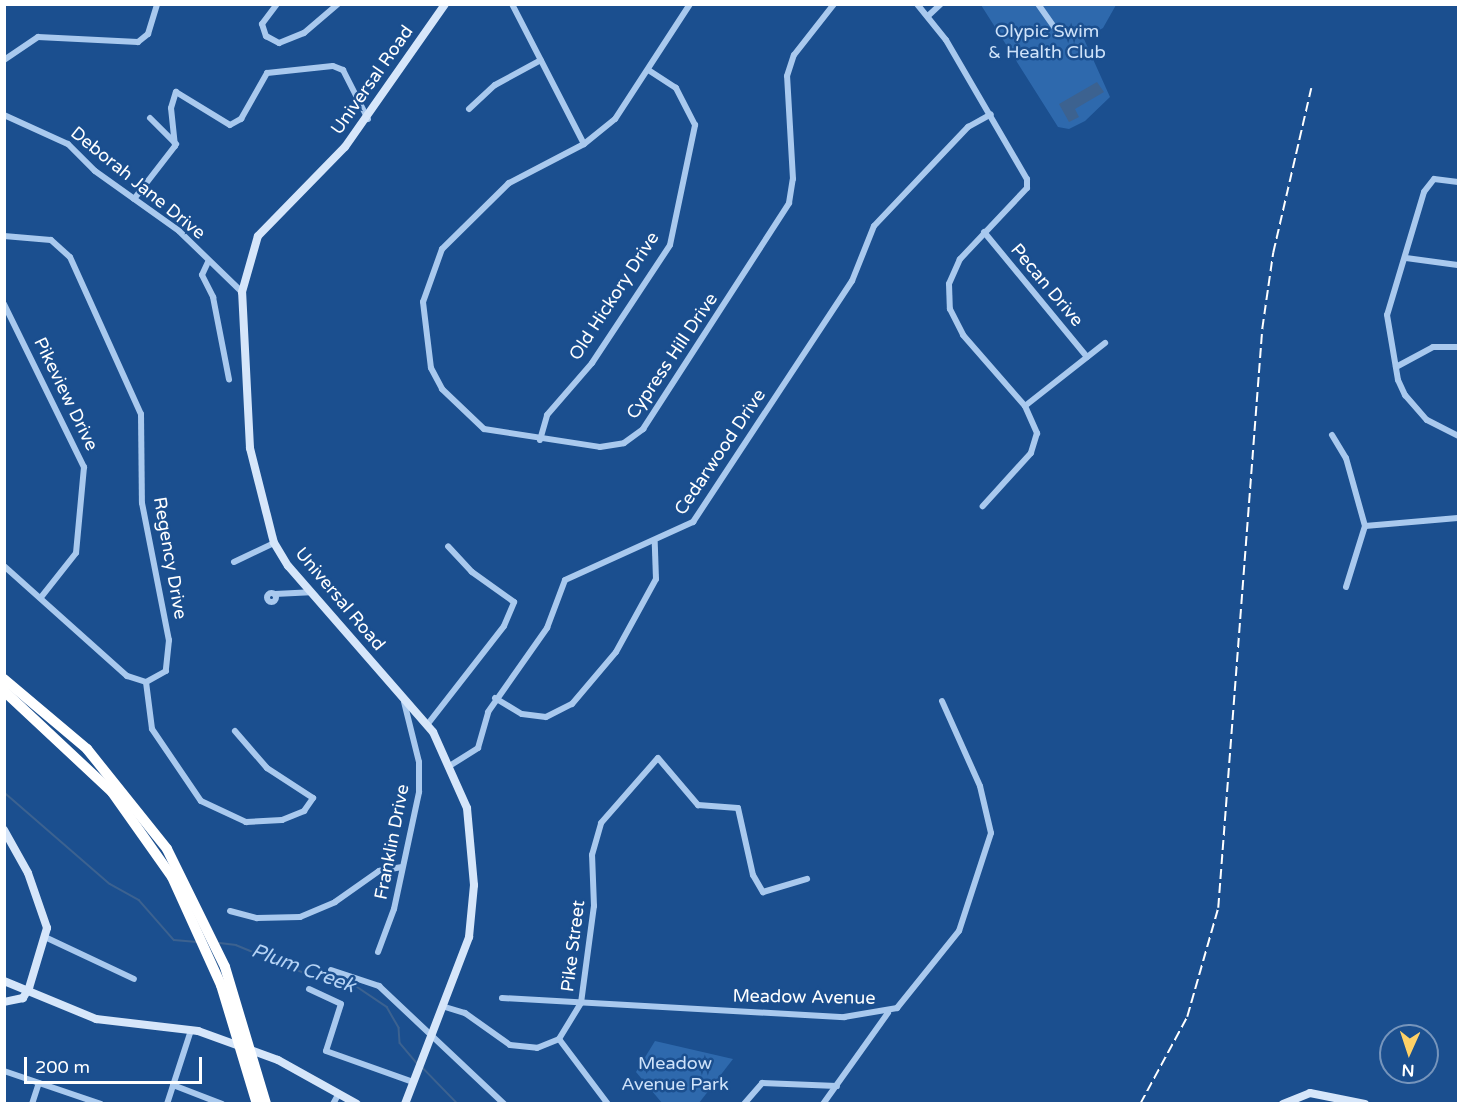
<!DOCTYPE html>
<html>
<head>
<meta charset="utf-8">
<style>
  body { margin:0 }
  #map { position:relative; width:1463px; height:1108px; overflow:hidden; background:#1b4f8f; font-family:"Varela Round",sans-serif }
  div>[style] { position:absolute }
  .green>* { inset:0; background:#2e69ad }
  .water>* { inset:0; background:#3c6290 }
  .stream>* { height:1.5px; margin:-0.75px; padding:0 0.75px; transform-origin:0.75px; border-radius:0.75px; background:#3c6290 }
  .street>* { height:6px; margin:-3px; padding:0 3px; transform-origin:3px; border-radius:3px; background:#a9c9ee }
  .street>.ring { margin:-3px; padding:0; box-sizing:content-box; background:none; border:6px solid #a9c9ee; border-radius:50% }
  .secondary>* { height:8px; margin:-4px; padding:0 4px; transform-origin:4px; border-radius:4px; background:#d6e6fa }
  .highway>* { height:10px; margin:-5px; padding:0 5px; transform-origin:5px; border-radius:5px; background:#fff }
  .rail>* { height:1.5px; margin-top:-0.75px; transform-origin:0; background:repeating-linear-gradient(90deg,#fff 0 10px,transparent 0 14.5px) }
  span { translate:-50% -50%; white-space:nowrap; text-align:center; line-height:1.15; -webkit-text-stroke:5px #1b4f8f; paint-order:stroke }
  .park-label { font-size:18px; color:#cfe3fa }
  .street-label { font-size:18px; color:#fff }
  .water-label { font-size:20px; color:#b5d3f5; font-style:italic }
  .frame { position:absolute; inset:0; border:6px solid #fff; pointer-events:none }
  .north { position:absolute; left:1379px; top:1024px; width:60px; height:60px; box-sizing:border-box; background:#1b4f8f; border:2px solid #7695bc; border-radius:50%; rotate:183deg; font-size:16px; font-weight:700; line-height:24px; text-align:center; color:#fff }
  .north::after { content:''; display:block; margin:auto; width:21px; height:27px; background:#ffd166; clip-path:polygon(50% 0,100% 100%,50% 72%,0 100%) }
  .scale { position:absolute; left:24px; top:1057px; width:178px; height:27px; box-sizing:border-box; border:3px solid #fff; border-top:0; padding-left:8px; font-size:18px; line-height:21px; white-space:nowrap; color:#fff; -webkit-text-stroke:4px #1b4f8f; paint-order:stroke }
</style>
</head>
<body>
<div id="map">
  <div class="green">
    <div style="clip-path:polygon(981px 5px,1116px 5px,1103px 28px,1084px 39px,1110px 97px,1085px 121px,1069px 129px,1058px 127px)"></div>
    <div style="clip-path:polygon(655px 1041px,733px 1059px,699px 1103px,662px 1103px,636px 1072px)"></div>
  </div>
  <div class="water">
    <div style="clip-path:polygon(1097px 82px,1104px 92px,1075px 109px,1079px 117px,1069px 122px,1059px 104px)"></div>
  </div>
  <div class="stream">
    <div style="left:4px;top:792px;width:140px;rotate:41deg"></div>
    <div style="left:110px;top:884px;width:33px;rotate:29deg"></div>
    <div style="left:139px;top:900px;width:53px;rotate:48.8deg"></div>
    <div style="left:174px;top:940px;width:23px;rotate:5deg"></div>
    <div style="left:220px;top:943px;width:16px;rotate:7deg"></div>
    <div style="left:236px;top:945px;width:84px;rotate:22.3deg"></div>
    <div style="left:314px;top:977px;width:36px;rotate:8deg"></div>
    <div style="left:350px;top:982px;width:45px;rotate:34deg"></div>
    <div style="left:387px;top:1007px;width:24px;rotate:60deg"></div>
    <div style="left:399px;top:1028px;width:15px;rotate:86deg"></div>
    <div style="left:400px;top:1043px;width:26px;rotate:50deg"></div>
    <div style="left:423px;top:1068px;width:50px;rotate:45.8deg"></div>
  </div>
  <div class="street">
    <div style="left:277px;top:4px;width:25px;rotate:127deg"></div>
    <div style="left:262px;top:24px;width:13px;rotate:72deg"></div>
    <div style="left:266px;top:36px;width:15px;rotate:28deg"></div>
    <div style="left:279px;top:43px;width:27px;rotate:-22deg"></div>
    <div style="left:304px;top:33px;width:45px;rotate:-40.5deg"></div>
    <div style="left:512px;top:4px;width:157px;rotate:62.8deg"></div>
    <div style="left:690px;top:4px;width:137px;rotate:123.1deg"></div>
    <div style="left:615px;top:119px;width:40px;rotate:141deg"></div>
    <div style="left:584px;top:144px;width:85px;rotate:152.5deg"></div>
    <div style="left:509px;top:183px;width:94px;rotate:135.4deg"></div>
    <div style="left:442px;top:249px;width:56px;rotate:109.7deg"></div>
    <div style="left:423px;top:302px;width:66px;rotate:83.1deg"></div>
    <div style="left:431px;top:368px;width:24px;rotate:62deg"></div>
    <div style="left:442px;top:389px;width:58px;rotate:43.6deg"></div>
    <div style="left:484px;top:429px;width:117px;rotate:8.8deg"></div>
    <div style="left:600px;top:447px;width:24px;rotate:-9deg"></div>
    <div style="left:624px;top:443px;width:24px;rotate:-36deg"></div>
    <div style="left:643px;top:429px;width:269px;rotate:-57.1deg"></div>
    <div style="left:789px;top:203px;width:24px;rotate:-81deg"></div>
    <div style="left:793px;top:179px;width:103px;rotate:-93.3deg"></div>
    <div style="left:787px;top:76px;width:22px;rotate:-72deg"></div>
    <div style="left:794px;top:55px;width:65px;rotate:-51.9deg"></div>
    <div style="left:917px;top:4px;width:46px;rotate:51.1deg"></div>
    <div style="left:946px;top:40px;width:161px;rotate:59.8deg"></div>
    <div style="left:1027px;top:179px;width:9px;rotate:90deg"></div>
    <div style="left:1027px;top:188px;width:98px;rotate:133.3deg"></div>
    <div style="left:960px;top:259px;width:27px;rotate:114deg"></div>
    <div style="left:949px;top:284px;width:25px;rotate:88deg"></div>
    <div style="left:950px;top:309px;width:29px;rotate:63deg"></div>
    <div style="left:963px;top:335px;width:94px;rotate:48.9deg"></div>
    <div style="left:1025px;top:406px;width:30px;rotate:66deg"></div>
    <div style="left:1037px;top:433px;width:21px;rotate:107deg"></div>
    <div style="left:1031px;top:453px;width:72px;rotate:132.2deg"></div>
    <div style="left:1038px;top:4px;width:38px;rotate:55deg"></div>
    <div style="left:929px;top:15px;width:16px;rotate:-43deg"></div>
    <div style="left:4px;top:60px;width:41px;rotate:-34.1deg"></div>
    <div style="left:38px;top:37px;width:100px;rotate:2.9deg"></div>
    <div style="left:138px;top:42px;width:13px;rotate:-39deg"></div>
    <div style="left:148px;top:34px;width:31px;rotate:-73deg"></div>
    <div style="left:469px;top:109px;width:35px;rotate:-43deg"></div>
    <div style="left:495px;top:85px;width:52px;rotate:-28.5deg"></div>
    <div style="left:4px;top:115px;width:70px;rotate:24.4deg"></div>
    <div style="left:68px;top:144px;width:38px;rotate:45deg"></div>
    <div style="left:95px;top:171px;width:103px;rotate:35.5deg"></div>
    <div style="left:179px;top:231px;width:88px;rotate:44.1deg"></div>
    <div style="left:150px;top:118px;width:37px;rotate:45deg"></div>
    <div style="left:1458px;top:182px;width:24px;rotate:-173deg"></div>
    <div style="left:1434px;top:179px;width:16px;rotate:128deg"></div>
    <div style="left:1424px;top:192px;width:128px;rotate:106.7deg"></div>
    <div style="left:1387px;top:315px;width:66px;rotate:80.4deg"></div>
    <div style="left:1398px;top:380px;width:17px;rotate:65deg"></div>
    <div style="left:1405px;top:395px;width:33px;rotate:49deg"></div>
    <div style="left:1427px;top:420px;width:35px;rotate:27deg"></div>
    <div style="left:134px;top:199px;width:67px;rotate:-52.3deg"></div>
    <div style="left:175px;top:146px;width:38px;rotate:-96deg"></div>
    <div style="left:171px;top:108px;width:17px;rotate:-73deg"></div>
    <div style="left:176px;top:92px;width:63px;rotate:31.4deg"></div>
    <div style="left:230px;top:125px;width:13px;rotate:-29deg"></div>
    <div style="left:241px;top:119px;width:53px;rotate:-60.5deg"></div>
    <div style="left:267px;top:73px;width:66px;rotate:-6.1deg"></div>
    <div style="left:333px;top:66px;width:11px;rotate:22deg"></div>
    <div style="left:343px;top:70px;width:55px;rotate:63deg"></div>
    <div style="left:984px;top:232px;width:162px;rotate:50.5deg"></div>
    <div style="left:4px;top:236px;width:47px;rotate:4.9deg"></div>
    <div style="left:51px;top:240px;width:25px;rotate:42deg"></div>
    <div style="left:70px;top:257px;width:172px;rotate:65.7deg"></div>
    <div style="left:141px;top:414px;width:89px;rotate:89.4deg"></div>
    <div style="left:142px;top:503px;width:140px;rotate:78.9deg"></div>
    <div style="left:169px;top:640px;width:31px;rotate:96deg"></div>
    <div style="left:166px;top:671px;width:23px;rotate:151deg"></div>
    <div style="left:146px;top:682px;width:20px;rotate:-162deg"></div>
    <div style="left:127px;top:676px;width:165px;rotate:-138.2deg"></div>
    <div style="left:1406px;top:258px;width:52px;rotate:7.7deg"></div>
    <div style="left:208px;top:262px;width:14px;rotate:115deg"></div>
    <div style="left:202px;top:275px;width:25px;rotate:63deg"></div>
    <div style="left:213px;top:297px;width:84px;rotate:79deg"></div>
    <div style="left:4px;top:304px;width:182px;rotate:63.9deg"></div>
    <div style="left:84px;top:467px;width:86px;rotate:95.3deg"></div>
    <div style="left:76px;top:553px;width:55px;rotate:128.3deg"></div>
    <div style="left:1396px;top:367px;width:42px;rotate:-28.4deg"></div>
    <div style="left:1433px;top:347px;width:25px"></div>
    <div style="left:1025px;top:406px;width:102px;rotate:-38.2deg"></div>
    <div style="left:1332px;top:435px;width:27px;rotate:59deg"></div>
    <div style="left:1346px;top:458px;width:71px;rotate:74.4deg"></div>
    <div style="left:540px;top:440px;width:26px;rotate:-74deg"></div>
    <div style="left:547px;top:415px;width:69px;rotate:-49.1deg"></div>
    <div style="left:592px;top:363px;width:141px;rotate:-56.5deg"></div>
    <div style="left:670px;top:245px;width:123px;rotate:-78.2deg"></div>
    <div style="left:695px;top:125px;width:42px;rotate:-117.2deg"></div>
    <div style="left:676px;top:88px;width:33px;rotate:-147deg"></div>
    <div style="left:1365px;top:526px;width:93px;rotate:-4.9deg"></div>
    <div style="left:234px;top:562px;width:44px;rotate:-25.4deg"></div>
    <div style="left:1346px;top:587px;width:64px;rotate:-72.7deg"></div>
    <div class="ring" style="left:266.5px;top:592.5px;width:3px;height:3px"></div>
    <div style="left:275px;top:594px;width:35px;rotate:-3deg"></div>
    <div style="left:146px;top:682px;width:47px;rotate:82.7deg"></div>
    <div style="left:152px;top:729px;width:87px;rotate:55.8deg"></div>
    <div style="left:201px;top:801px;width:50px;rotate:25deg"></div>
    <div style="left:246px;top:822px;width:36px;rotate:-3deg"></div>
    <div style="left:282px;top:820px;width:24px;rotate:-22deg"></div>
    <div style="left:304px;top:811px;width:16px;rotate:-55deg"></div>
    <div style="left:313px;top:798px;width:55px;rotate:-146.9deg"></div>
    <div style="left:267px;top:768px;width:49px;rotate:-130.9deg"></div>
    <div style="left:495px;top:698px;width:31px;rotate:31deg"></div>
    <div style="left:522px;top:714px;width:24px;rotate:7deg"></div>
    <div style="left:546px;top:717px;width:29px;rotate:-27deg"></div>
    <div style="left:572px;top:704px;width:68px;rotate:-49.8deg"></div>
    <div style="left:616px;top:652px;width:83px;rotate:-61.3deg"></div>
    <div style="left:656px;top:579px;width:37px;rotate:-92deg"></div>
    <div style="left:427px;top:725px;width:125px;rotate:-52.1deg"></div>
    <div style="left:504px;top:626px;width:26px;rotate:-67deg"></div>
    <div style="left:514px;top:602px;width:52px;rotate:-144.5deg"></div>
    <div style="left:472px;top:572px;width:35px;rotate:-133deg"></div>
    <div style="left:451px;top:765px;width:32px;rotate:-32deg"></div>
    <div style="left:478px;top:748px;width:37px;rotate:-74deg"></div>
    <div style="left:488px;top:712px;width:103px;rotate:-54.9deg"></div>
    <div style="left:547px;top:628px;width:51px;rotate:-69.4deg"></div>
    <div style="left:565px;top:580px;width:141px;rotate:-24.4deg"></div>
    <div style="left:693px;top:522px;width:289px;rotate:-56.6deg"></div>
    <div style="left:852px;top:281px;width:59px;rotate:-68.2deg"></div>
    <div style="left:874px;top:226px;width:137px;rotate:-46.5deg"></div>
    <div style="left:968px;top:127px;width:26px;rotate:-29deg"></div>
    <div style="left:230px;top:911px;width:28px;rotate:15deg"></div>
    <div style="left:257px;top:918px;width:43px;rotate:-1.3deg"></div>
    <div style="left:300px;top:917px;width:38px;rotate:-23deg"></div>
    <div style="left:335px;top:902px;width:54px;rotate:-35.2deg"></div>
    <div style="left:379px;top:871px;width:22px;rotate:-10deg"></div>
    <div style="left:47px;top:938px;width:96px;rotate:25.2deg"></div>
    <div style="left:378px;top:952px;width:46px;rotate:-69.6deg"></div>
    <div style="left:394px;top:909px;width:120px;rotate:-77.9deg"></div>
    <div style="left:419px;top:792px;width:30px;rotate:-90deg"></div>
    <div style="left:419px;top:762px;width:62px;rotate:-104deg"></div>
    <div style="left:331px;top:970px;width:51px;rotate:18.4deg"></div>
    <div style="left:379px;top:986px;width:172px;rotate:43.3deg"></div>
    <div style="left:309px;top:989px;width:35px;rotate:25deg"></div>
    <div style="left:341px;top:1004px;width:49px;rotate:107.7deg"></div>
    <div style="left:326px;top:1051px;width:92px;rotate:19.6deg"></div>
    <div style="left:502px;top:998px;width:343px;rotate:3.2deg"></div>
    <div style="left:844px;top:1017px;width:54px;rotate:-9.6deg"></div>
    <div style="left:897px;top:1008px;width:99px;rotate:-51.2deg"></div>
    <div style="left:959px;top:931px;width:103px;rotate:-71.9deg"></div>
    <div style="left:991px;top:833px;width:48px;rotate:-103.2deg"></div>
    <div style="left:980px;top:786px;width:93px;rotate:-114.1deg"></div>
    <div style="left:445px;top:1007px;width:21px;rotate:17deg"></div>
    <div style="left:465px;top:1013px;width:55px;rotate:35.4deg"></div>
    <div style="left:510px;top:1045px;width:27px;rotate:6deg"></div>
    <div style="left:537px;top:1048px;width:24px;rotate:-22deg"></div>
    <div style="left:559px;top:1039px;width:42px;rotate:-58.6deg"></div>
    <div style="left:581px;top:1003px;width:98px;rotate:-82.4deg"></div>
    <div style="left:594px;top:906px;width:51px;rotate:-92.2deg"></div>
    <div style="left:592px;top:855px;width:33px;rotate:-74deg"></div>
    <div style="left:601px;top:823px;width:86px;rotate:-48.8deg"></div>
    <div style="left:658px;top:758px;width:62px;rotate:49.6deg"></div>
    <div style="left:698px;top:805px;width:40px;rotate:4.3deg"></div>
    <div style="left:738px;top:808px;width:69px;rotate:77.4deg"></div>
    <div style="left:753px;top:875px;width:20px;rotate:60deg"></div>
    <div style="left:763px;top:892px;width:46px;rotate:-16.5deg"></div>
    <div style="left:559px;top:1039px;width:81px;rotate:53deg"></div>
    <div style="left:4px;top:1071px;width:102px;rotate:18.8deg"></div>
    <div style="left:173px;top:1085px;width:53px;rotate:21.2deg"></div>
    <div style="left:32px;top:1104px;width:22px;rotate:-72deg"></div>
    <div style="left:167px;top:1104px;width:78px;rotate:-72deg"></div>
    <div style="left:333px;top:1104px;width:10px;rotate:-61deg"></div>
    <div style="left:744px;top:1104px;width:28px;rotate:-49deg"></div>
    <div style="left:762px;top:1083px;width:75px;rotate:2.3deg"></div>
    <div style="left:823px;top:1104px;width:112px;rotate:-54.5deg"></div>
  </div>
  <div class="secondary">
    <div style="left:4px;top:830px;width:49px;rotate:60.8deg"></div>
    <div style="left:28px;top:873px;width:58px;rotate:70.9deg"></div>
    <div style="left:47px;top:928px;width:63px;rotate:106.7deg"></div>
    <div style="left:29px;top:988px;width:12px;rotate:121deg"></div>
    <div style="left:23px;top:998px;width:19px;rotate:168deg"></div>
    <div style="left:4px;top:981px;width:100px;rotate:22.4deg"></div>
    <div style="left:96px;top:1019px;width:103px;rotate:6.7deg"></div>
    <div style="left:198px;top:1031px;width:85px;rotate:19.9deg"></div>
    <div style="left:278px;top:1060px;width:90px;rotate:29.1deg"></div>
    <div style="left:405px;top:1104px;width:179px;rotate:-69deg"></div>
    <div style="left:469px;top:937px;width:52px;rotate:-84.5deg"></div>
    <div style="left:474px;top:885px;width:77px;rotate:-95.2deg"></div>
    <div style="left:467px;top:808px;width:83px;rotate:-114.1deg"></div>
    <div style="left:433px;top:732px;width:220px;rotate:-131.1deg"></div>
    <div style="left:288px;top:566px;width:27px;rotate:-121deg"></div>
    <div style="left:274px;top:543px;width:98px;rotate:-104.2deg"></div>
    <div style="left:250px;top:448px;width:156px;rotate:-92.9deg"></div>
    <div style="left:242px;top:292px;width:58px;rotate:-74.1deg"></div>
    <div style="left:258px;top:236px;width:124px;rotate:-45.7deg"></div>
    <div style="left:345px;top:147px;width:174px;rotate:-55deg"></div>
    <div style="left:1283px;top:1104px;width:29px;rotate:-22deg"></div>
    <div style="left:1310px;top:1093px;width:56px;rotate:11.3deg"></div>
  </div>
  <div class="highway">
    <div style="left:4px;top:679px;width:109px;rotate:40.1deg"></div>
    <div style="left:87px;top:749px;width:128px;rotate:51.3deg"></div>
    <div style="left:167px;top:849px;width:131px;rotate:63.8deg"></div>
    <div style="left:225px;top:967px;width:143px;rotate:73.3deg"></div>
    <div style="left:4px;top:691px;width:148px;rotate:43.1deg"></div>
    <div style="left:112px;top:792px;width:104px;rotate:54.8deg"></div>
    <div style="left:172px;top:877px;width:119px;rotate:65.6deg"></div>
    <div style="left:221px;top:985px;width:124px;rotate:73.2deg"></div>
  </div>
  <div class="rail">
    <div style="left:1140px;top:1104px;width:99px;rotate:-61.6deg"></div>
    <div style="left:1187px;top:1017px;width:113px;rotate:-74.1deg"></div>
    <div style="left:1218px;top:908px;width:581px;rotate:-85.65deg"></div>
    <div style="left:1262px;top:329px;width:77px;rotate:-81.8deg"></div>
    <div style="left:1273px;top:253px;width:169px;rotate:-77deg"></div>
  </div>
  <div class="park-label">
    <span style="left:1047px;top:42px">Olypic Swim<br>&amp; Health Club</span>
    <span style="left:675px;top:1074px">Meadow<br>Avenue Park</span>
  </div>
  <div class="street-label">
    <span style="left:372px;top:80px;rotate:-55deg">Universal Road</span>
    <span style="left:138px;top:183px;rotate:39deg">Deborah Jane Drive</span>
    <span style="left:1047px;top:285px;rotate:50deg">Pecan Drive</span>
    <span style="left:614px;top:296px;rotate:-57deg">Old Hickory Drive</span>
    <span style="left:672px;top:356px;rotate:-56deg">Cypress Hill Drive</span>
    <span style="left:66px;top:394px;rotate:64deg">Pikeview Drive</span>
    <span style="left:720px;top:452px;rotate:-56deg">Cedarwood Drive</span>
    <span style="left:170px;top:558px;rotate:80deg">Regency Drive</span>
    <span style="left:340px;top:599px;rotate:50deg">Universal Road</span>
    <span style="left:392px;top:842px;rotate:-79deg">Franklin Drive</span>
    <span style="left:573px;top:946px;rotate:-83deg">Pike Street</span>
    <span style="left:804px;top:997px;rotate:1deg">Meadow Avenue</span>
  </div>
  <div class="water-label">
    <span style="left:303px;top:969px;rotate:20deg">Plum Creek</span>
  </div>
  <div class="frame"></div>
  <div class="north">N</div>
  <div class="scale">200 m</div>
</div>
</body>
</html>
